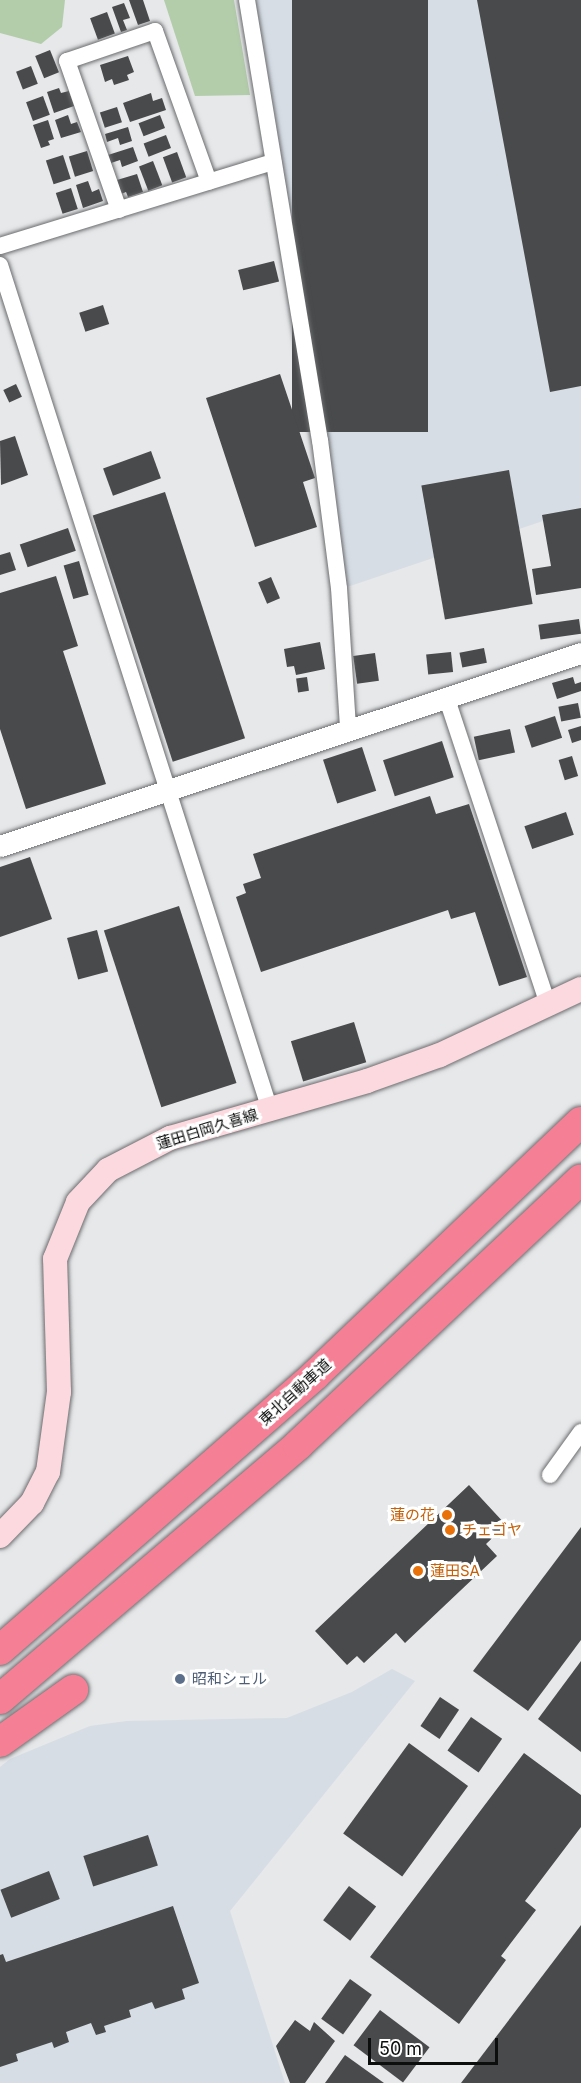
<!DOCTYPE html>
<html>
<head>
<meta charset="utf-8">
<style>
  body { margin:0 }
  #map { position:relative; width:581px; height:2083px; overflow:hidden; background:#e6e8ea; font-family:Inter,"Noto Sans JP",sans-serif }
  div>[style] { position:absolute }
  .built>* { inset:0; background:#d6dde5 }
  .green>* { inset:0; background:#b3ccaa }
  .building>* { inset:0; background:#484a4b; transform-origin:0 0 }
  .roads { filter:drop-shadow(0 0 2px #6b6c6e) drop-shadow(0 0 2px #6b6c6e) }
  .minor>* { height:16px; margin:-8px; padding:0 8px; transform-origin:8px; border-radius:8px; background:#fff }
  .tertiary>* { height:21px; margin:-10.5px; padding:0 10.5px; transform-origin:10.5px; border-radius:10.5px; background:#fff }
  .secondary>* { height:24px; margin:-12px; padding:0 12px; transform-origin:12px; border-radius:12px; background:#fcd9df }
  .motorway>* { height:30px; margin:-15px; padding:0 15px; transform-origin:15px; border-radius:15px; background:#f57f94 }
  .dots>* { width:16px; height:16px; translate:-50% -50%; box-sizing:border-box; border:3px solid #fff; border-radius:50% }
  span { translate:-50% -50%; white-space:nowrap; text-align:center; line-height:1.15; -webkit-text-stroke:6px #fff; paint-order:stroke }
  .street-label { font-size:15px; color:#0c0d0d }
  .food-label { font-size:15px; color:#c56008 }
  .right { translate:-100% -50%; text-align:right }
  .left { translate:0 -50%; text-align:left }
  .service-label { font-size:15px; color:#4e5e75 }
  .scale { position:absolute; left:368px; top:2038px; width:130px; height:27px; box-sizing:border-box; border:3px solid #0c0d0d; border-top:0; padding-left:8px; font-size:18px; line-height:21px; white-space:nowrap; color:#0c0d0d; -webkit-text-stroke:4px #fff; paint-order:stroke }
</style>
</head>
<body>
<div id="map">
  <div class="built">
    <div style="clip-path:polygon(254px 0,581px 0,581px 508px,347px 587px)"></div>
    <div style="clip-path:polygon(392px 1669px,415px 1681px,230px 1911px,285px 2083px,0 2083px,0 1767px,10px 1759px,90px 1726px,127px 1721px,287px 1718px,352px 1692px)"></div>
  </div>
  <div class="green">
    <div style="clip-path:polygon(0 0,65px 0,62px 27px,41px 44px,0 33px)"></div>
    <div style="clip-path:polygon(164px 0,234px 0,250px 95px,195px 96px)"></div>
  </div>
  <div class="building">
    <div style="clip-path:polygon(129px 0,143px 0,150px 21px,138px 25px)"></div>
    <div style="left:292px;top:0;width:136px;height:432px"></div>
    <div style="clip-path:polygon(477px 0,581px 0,581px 386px,550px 392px)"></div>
    <div style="clip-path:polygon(124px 3px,130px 18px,123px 20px,127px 30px,121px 32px,112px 7px)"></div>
    <div style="left:107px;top:12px;width:23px;height:18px;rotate:70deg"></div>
    <div style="left:50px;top:50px;width:24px;height:16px;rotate:68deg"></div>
    <div style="clip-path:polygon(128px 56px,134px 72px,127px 75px,129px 80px,114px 85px,112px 79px,105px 82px,100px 65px)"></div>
    <div style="left:31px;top:66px;width:19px;height:16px;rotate:69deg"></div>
    <div style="clip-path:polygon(59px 88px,61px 93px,69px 91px,74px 106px,54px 113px,47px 92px)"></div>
    <div style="clip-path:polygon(151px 93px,153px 101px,162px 98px,166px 110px,130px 122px,123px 103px)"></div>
    <div style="left:43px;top:96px;width:20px;height:18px;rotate:70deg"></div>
    <div style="left:117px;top:107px;width:16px;height:18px;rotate:72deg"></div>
    <div style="clip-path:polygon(68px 115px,71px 124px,77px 122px,81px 132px,61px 138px,55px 120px)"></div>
    <div style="left:160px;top:115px;width:14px;height:23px;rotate:69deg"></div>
    <div style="clip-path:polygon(48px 120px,54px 139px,48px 141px,50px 145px,41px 148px,33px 125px)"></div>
    <div style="clip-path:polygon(128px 127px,132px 141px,120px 145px,118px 138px,107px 142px,105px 134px)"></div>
    <div style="left:166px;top:135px;width:14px;height:24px;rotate:69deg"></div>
    <div style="clip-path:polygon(133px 147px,138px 161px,122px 167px,120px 160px,111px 163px,108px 155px)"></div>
    <div style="left:87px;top:151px;width:21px;height:19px;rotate:73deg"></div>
    <div style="left:177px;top:152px;width:27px;height:15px;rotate:70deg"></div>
    <div style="left:63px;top:155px;width:25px;height:18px;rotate:72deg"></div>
    <div style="left:153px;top:161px;width:26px;height:15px;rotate:69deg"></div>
    <div style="clip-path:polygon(137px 174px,143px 192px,128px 197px,126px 192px,121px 194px,117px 180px)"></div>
    <div style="clip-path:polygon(88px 181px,92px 192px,99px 189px,103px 201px,83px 208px,76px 185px)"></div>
    <div style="left:71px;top:188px;width:22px;height:16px;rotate:72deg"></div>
    <div style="left:274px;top:261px;width:21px;height:37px;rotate:76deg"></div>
    <div style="left:103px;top:305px;width:20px;height:25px;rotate:72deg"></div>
    <div style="clip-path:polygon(280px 374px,315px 478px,303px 482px,317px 527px,255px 547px,206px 398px)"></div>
    <div style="left:16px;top:384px;width:14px;height:14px;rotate:65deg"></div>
    <div style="clip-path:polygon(15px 436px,28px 475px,1px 485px,0 441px)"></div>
    <div style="left:151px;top:451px;width:29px;height:51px;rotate:70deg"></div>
    <div style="left:509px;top:470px;width:136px;height:89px;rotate:80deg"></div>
    <div style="left:165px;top:492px;width:259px;height:76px;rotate:72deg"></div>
    <div style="clip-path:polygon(581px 508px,581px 588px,536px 595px,532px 569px,551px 566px,542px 515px)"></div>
    <div style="left:68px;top:528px;width:24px;height:51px;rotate:71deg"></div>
    <div style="clip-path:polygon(10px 552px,16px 570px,0 575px,0 555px)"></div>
    <div style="left:79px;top:561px;width:35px;height:16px;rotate:74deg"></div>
    <div style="clip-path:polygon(56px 576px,78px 646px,63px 651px,106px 784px,26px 809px,0 729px,0 593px)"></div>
    <div style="left:271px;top:577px;width:23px;height:14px;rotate:67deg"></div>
    <div style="left:579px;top:619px;width:15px;height:41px;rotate:82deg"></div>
    <div style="clip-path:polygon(320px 642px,325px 669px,296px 675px,294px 666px,287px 667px,284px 649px)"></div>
    <div style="left:484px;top:648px;width:15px;height:25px;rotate:79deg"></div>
    <div style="left:451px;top:652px;width:20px;height:25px;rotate:84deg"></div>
    <div style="left:375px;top:653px;width:28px;height:22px;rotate:82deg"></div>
    <div style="left:307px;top:677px;width:14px;height:11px;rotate:82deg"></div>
    <div style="clip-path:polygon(573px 677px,575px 684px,581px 682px,581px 691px,557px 699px,552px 683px)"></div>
    <div style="left:578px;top:703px;width:15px;height:20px;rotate:79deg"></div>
    <div style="left:555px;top:716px;width:23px;height:32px;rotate:72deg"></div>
    <div style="clip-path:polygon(581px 726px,581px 740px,572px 743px,568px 730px)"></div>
    <div style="left:510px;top:729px;width:24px;height:37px;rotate:78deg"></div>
    <div style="left:442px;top:741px;width:38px;height:62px;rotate:72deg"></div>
    <div style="left:362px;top:747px;width:46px;height:41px;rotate:72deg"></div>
    <div style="left:572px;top:756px;width:21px;height:14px;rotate:73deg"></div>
    <div style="clip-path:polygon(430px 796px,436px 814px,469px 804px,527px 977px,499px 986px,475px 912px,451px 919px,448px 910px,261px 972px,236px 897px,246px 893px,243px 884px,261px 878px,253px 854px)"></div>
    <div style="left:566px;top:812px;width:24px;height:44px;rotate:71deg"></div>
    <div style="clip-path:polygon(30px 857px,52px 919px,0 937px,0 867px)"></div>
    <div style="left:179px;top:906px;width:186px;height:79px;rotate:72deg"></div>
    <div style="left:97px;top:930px;width:43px;height:31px;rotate:75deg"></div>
    <div style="left:354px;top:1022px;width:42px;height:66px;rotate:73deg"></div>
    <div style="clip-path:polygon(469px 1485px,506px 1525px,486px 1544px,497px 1556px,405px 1643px,396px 1633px,364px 1663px,357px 1656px,347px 1665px,315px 1631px)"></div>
    <div style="clip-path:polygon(581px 1527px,581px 1640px,528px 1711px,473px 1671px)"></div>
    <div style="clip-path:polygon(581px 1661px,581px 1752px,538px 1719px)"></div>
    <div style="left:440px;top:1697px;width:23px;height:35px;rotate:34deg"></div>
    <div style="left:471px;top:1717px;width:38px;height:41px;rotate:35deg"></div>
    <div style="left:409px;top:1743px;width:73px;height:112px;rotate:36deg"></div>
    <div style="clip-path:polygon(524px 1753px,581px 1795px,581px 1827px,525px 1901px,536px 1910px,501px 1956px,506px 1960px,459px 2024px,370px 1957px)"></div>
    <div style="left:148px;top:1835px;width:32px;height:68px;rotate:72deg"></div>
    <div style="left:49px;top:1871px;width:30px;height:52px;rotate:69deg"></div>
    <div style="left:349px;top:1886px;width:34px;height:43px;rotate:37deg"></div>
    <div style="clip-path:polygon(173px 1906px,199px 1983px,182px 1989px,185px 1999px,155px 2009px,152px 2002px,129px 2010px,131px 2017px,104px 2026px,106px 2032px,96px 2035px,91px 2023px,66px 2032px,69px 2042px,54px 2048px,52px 2042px,16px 2054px,18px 2061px,0 2067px,0 1955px,3px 1954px,6px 1962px)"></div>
    <div style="clip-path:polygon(581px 1925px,581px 2083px,461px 2083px)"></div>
    <div style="left:350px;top:1979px;width:27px;height:49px;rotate:36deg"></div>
    <div style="left:380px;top:2010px;width:62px;height:44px;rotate:37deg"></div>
    <div style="clip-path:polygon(295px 2020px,310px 2031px,314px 2022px,335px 2041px,305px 2083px,290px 2083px,276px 2046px)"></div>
    <div style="clip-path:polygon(345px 2055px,384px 2083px,325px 2083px)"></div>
  </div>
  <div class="roads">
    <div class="minor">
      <div style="left:247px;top:0;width:446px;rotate:80.6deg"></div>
      <div style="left:320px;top:440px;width:149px;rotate:82.7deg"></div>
      <div style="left:339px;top:588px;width:140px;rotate:86.3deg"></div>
      <div style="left:119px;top:210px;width:158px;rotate:-109.2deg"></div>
      <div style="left:67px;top:61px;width:93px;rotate:-18.8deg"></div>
      <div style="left:155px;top:31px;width:160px;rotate:70.3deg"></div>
      <div style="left:0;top:246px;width:286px;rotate:-17.1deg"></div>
      <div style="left:0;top:265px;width:887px;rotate:72.28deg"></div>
      <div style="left:446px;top:696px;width:328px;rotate:71.7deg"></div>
      <div style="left:550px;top:1475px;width:53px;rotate:-54.2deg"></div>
    </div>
    <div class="tertiary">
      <div style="left:0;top:846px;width:612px;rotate:-18.38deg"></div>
    </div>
    <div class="secondary">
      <div style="left:0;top:1536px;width:46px;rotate:-45.9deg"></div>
      <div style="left:32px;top:1503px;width:35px;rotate:-63deg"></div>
      <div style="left:48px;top:1472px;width:81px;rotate:-82.2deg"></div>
      <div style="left:59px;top:1392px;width:133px;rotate:-91.7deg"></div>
      <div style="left:55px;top:1259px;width:61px;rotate:-68deg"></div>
      <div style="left:78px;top:1202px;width:44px;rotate:-46.8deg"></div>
      <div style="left:108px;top:1170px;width:70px;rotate:-27.3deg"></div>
      <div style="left:170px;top:1138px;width:205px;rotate:-16.1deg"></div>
      <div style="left:367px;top:1081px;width:77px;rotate:-19.6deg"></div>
      <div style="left:440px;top:1055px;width:156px;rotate:-25.1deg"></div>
    </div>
    <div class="motorway">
      <div style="left:0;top:1650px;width:418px;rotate:-41.1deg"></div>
      <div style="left:315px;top:1375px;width:367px;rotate:-43.6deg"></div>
      <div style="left:0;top:1699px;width:392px;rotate:-40.4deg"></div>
      <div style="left:298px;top:1445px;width:388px;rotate:-43.2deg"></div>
      <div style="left:0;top:1742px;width:90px;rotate:-35.5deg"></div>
    </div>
  </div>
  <div class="dots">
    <div style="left:447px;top:1515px;background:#e8710a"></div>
    <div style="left:450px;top:1530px;background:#e8710a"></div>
    <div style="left:418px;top:1571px;background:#e8710a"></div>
    <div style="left:180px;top:1679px;background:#5c6f8a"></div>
  </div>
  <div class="street-label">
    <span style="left:207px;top:1129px;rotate:-17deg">蓮田白岡久喜線</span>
    <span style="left:295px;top:1392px;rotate:-42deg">東北自動車道</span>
  </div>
  <div class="food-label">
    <span class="right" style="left:435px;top:1515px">蓮の花</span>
    <span class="left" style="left:462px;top:1530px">チェゴヤ</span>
    <span class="left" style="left:430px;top:1571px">蓮田SA</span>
  </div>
  <div class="service-label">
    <span class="left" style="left:192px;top:1679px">昭和シェル</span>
  </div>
  <div class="scale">50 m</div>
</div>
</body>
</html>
